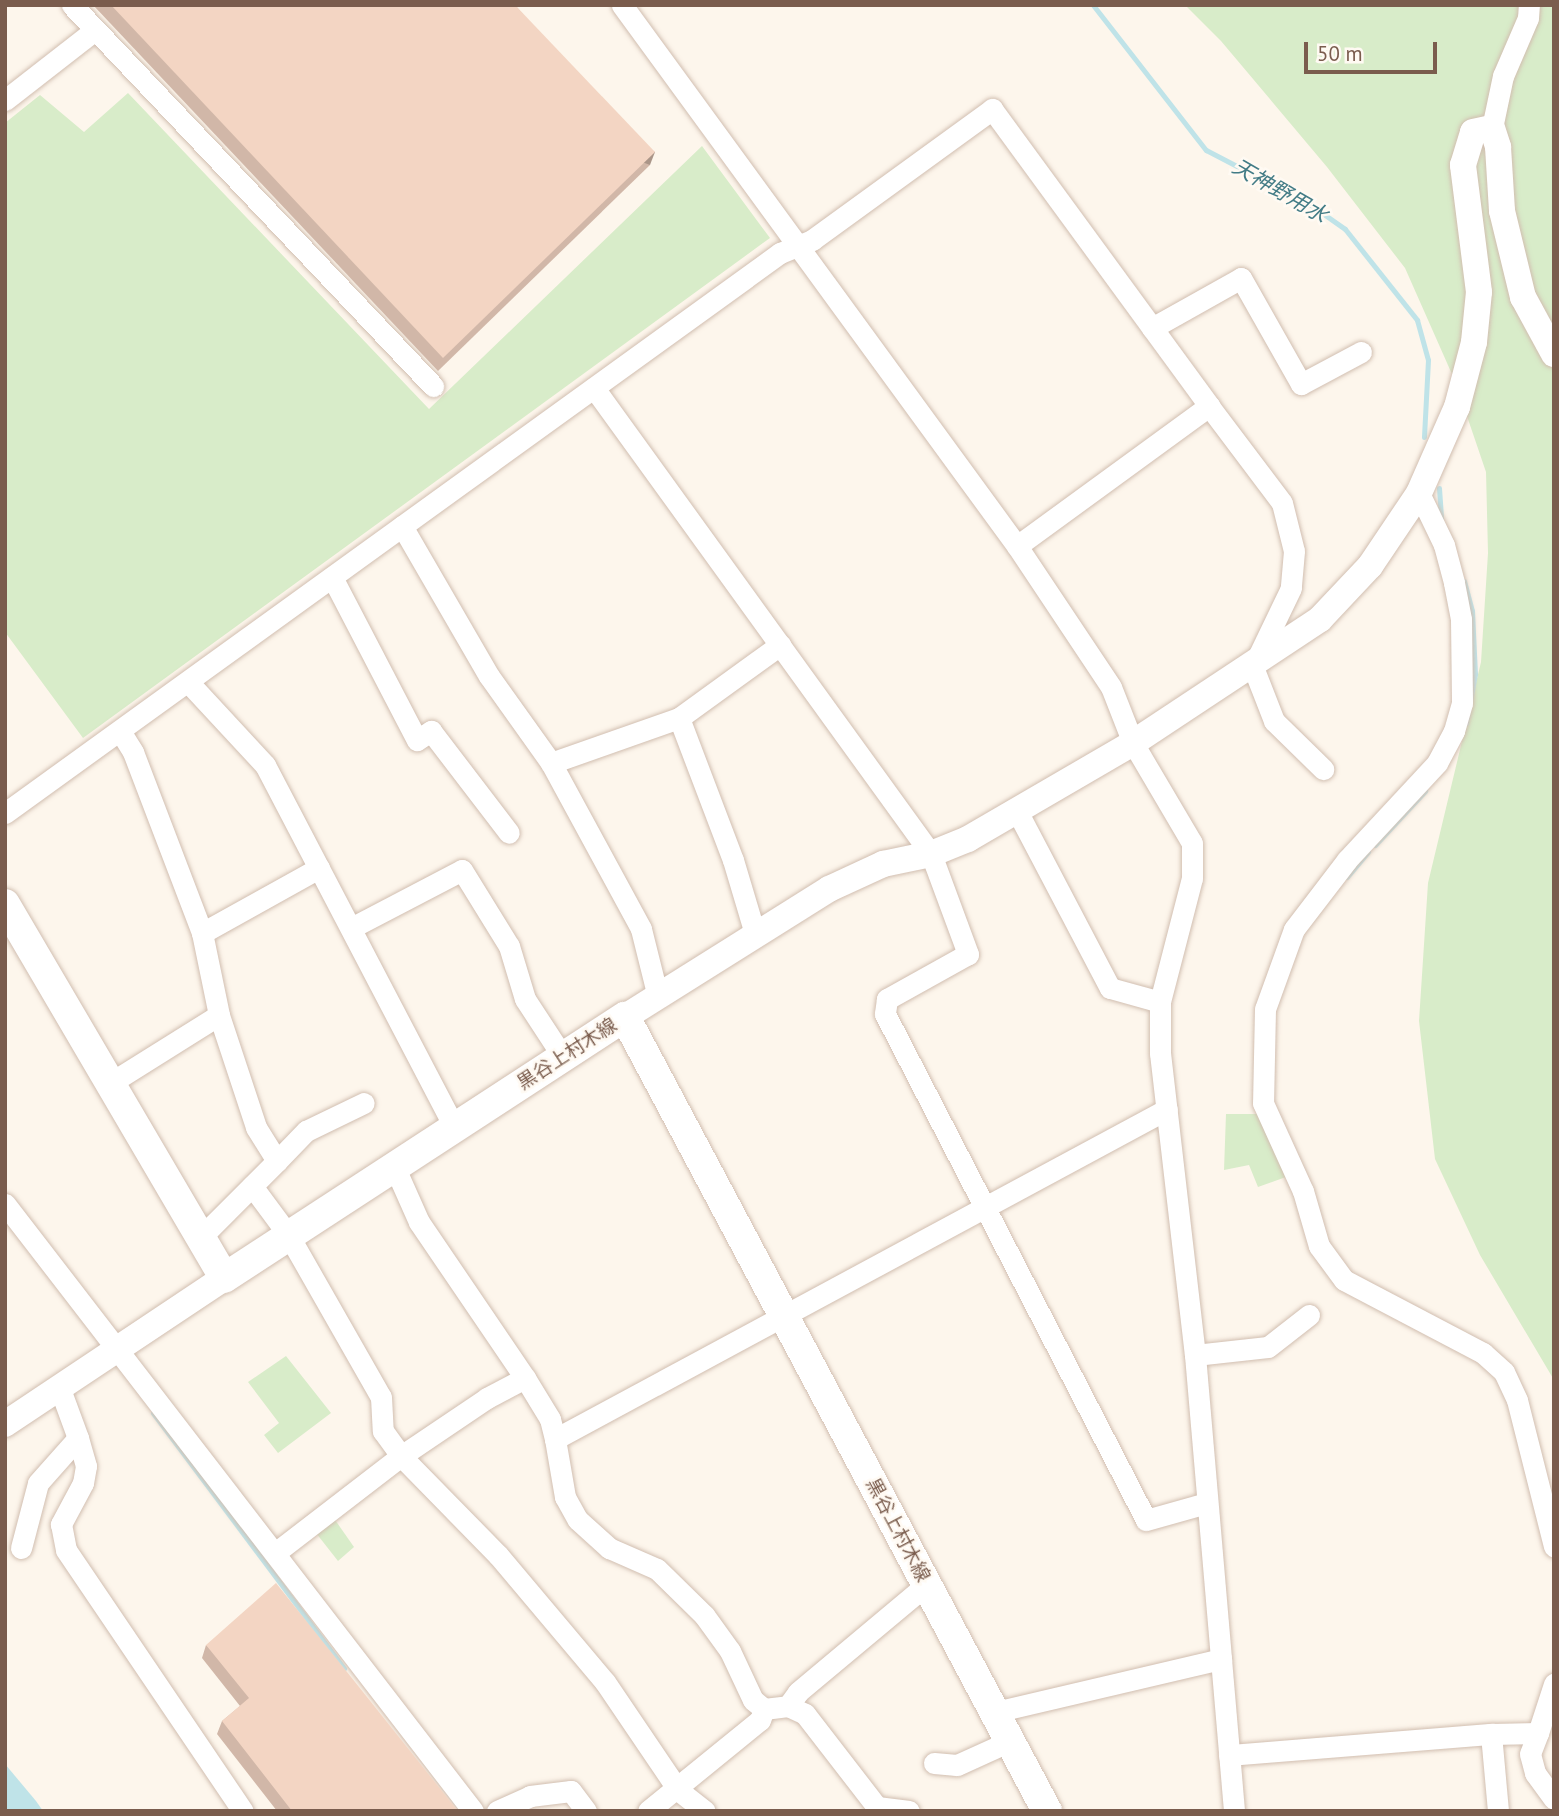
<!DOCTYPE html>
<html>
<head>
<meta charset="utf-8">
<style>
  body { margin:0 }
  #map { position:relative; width:1559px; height:1816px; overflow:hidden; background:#fdf6ec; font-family:"PT Sans","Noto Sans JP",sans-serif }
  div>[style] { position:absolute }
  .green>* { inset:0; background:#d8ecc9 }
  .water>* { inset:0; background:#bfe3e8 }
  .stream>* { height:5px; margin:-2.5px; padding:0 2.5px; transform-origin:2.5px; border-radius:2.5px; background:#bfe3e8 }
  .roads { filter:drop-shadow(0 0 2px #d1beb0) drop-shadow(0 0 2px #d1beb0) }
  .minor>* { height:21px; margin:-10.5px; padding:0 10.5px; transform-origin:10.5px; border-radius:10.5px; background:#fff }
  .tertiary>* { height:26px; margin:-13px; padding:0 13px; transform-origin:13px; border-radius:13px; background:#fff }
  .secondary>* { height:30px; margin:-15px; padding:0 15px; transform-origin:15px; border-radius:15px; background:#fff }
  .wall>* { inset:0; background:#d1b7a8 }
  .shaded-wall>* { inset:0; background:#aa9588; transform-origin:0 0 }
  .building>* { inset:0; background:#f3d5c3 }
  span { translate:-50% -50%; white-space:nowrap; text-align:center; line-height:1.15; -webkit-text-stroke:5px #fffaf3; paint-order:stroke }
  .street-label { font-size:19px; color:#7a5c4d }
  .water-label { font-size:21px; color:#437c86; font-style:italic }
  .frame { position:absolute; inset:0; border:7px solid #7a5c4d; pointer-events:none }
  .scale { position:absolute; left:1304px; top:42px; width:133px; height:32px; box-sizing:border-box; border:4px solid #7a5c4d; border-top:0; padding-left:9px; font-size:21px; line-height:24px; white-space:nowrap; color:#7a5c4d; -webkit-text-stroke:5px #fffaf3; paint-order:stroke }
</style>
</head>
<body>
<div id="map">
  <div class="green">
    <div style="clip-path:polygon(1185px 5px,1554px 5px,1554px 1380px,1480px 1255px,1435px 1159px,1419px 1021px,1428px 883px,1481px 662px,1488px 553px,1486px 472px,1455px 381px,1405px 268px,1327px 167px,1221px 41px)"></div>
    <div style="clip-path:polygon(128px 93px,429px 409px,702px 146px,770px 238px,83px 738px,5px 632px,5px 123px,40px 95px,84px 132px)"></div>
    <div style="clip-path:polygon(1226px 1114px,1260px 1114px,1286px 1177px,1258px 1187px,1249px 1165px,1224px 1170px)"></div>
    <div style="clip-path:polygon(286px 1356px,331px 1413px,278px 1453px,264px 1435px,279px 1423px,248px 1382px)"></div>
    <div style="clip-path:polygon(333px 1517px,354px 1547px,338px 1561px,316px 1533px)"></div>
  </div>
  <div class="water">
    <div style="clip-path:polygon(5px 1764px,36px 1801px,43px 1811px,5px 1811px)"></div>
  </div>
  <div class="stream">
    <div style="left:1093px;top:5px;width:184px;rotate:52.1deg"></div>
    <div style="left:1206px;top:150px;width:115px;rotate:27.5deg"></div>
    <div style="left:1308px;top:203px;width:45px;rotate:35.1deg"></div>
    <div style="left:1345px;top:229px;width:116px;rotate:51.6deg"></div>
    <div style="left:1417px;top:320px;width:41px;rotate:74.6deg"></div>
    <div style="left:1428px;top:360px;width:77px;rotate:93deg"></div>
    <div style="left:1439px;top:488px;width:32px;rotate:86deg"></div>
    <div style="left:1464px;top:581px;width:31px;rotate:75deg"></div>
    <div style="left:1472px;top:611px;width:63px;rotate:87.3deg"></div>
    <div style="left:1475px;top:674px;width:50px;rotate:100.4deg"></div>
    <div style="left:1375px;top:845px;width:74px;rotate:-47.2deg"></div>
    <div style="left:1347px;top:877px;width:33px;rotate:-50deg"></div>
    <div style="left:153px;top:1413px;width:319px;rotate:53.2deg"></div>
  </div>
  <div class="roads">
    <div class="minor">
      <div style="left:72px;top:5px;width:525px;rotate:46.54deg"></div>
      <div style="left:622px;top:5px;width:670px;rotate:53.87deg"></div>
      <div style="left:1017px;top:546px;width:169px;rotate:56.3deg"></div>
      <div style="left:1111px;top:687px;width:60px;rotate:68.6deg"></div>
      <div style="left:1133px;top:743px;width:116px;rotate:59.5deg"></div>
      <div style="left:1192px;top:843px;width:35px;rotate:90deg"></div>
      <div style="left:1192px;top:878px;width:128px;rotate:104.5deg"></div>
      <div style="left:1160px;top:1002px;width:51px;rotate:90deg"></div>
      <div style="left:1160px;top:1053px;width:304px;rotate:83.4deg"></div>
      <div style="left:1195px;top:1355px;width:305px;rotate:85.1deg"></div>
      <div style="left:5px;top:100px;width:114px;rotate:-37.9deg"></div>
      <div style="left:1492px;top:128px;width:53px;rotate:-78.1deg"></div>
      <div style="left:1503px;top:76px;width:63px;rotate:-66.7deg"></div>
      <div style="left:1528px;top:18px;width:13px;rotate:-86deg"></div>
      <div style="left:1152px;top:328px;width:102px;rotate:-29.3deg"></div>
      <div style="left:1241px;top:278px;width:122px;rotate:60.5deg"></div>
      <div style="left:1301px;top:384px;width:68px;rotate:-28.1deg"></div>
      <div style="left:594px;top:388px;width:575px;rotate:54.13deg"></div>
      <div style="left:931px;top:854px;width:107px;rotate:69.7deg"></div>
      <div style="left:968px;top:954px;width:93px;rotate:150.9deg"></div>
      <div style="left:887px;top:999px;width:15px;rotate:98deg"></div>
      <div style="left:885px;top:1014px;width:569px;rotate:62.71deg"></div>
      <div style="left:1146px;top:1520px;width:63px;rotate:-15.6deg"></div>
      <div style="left:1419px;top:493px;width:58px;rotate:64.3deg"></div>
      <div style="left:1444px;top:545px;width:39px;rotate:75deg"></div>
      <div style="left:1454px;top:583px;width:37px;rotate:79deg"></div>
      <div style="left:1461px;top:619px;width:84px;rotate:89.3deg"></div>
      <div style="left:1462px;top:703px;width:29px;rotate:106deg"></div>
      <div style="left:1454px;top:731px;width:36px;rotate:118deg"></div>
      <div style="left:1437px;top:763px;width:132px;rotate:132.9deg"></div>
      <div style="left:1347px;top:860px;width:87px;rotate:127.5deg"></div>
      <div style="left:1294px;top:929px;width:85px;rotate:109.9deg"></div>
      <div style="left:1265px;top:1009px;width:94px;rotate:91.2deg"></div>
      <div style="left:1263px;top:1103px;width:97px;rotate:65.6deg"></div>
      <div style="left:1303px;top:1191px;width:57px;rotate:73.8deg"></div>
      <div style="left:1319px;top:1246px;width:42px;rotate:53.7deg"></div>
      <div style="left:1344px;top:1280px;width:157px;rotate:27.7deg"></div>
      <div style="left:1483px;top:1353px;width:28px;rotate:42deg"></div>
      <div style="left:1504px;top:1372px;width:31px;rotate:65deg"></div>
      <div style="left:1517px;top:1400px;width:151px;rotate:75.8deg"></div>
      <div style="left:402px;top:526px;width:173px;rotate:59.9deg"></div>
      <div style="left:489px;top:676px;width:107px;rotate:54.5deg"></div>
      <div style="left:551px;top:763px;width:189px;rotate:61.5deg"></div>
      <div style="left:641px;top:929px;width:66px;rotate:76deg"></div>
      <div style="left:1017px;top:546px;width:238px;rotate:-36.1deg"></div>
      <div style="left:1209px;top:406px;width:121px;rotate:53deg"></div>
      <div style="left:1282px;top:503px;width:49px;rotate:76deg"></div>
      <div style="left:1294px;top:551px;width:37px;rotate:95deg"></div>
      <div style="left:1291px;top:588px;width:88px;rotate:115.7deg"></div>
      <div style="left:1253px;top:667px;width:58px;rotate:68.7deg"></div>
      <div style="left:1274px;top:721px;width:69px;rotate:44.4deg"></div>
      <div style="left:332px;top:577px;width:184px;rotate:62.5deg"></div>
      <div style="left:417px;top:740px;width:17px;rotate:-33deg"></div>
      <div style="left:431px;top:731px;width:128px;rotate:52.6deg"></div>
      <div style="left:189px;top:683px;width:112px;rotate:47.2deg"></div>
      <div style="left:265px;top:765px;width:408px;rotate:62.4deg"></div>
      <div style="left:679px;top:718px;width:152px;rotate:69.2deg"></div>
      <div style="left:733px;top:860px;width:77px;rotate:73.4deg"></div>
      <div style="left:120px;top:731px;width:25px;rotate:58deg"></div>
      <div style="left:133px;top:752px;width:194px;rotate:69.1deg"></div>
      <div style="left:202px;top:933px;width:134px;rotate:-29.1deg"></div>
      <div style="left:551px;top:763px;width:136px;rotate:-19.4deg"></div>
      <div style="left:679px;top:718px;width:125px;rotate:-35.9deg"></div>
      <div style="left:1017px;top:811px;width:200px;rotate:62.3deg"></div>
      <div style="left:1110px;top:988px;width:52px;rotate:15.6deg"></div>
      <div style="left:5px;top:813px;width:956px;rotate:-35.85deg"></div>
      <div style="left:780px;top:253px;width:35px;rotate:-22deg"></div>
      <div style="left:812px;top:240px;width:223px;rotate:-36deg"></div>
      <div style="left:992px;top:109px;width:368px;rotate:53.8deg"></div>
      <div style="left:351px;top:928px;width:125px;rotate:-27.6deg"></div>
      <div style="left:462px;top:870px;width:89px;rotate:58.3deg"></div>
      <div style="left:509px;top:946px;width:55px;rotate:73.2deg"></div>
      <div style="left:525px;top:999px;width:69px;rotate:56.8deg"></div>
      <div style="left:112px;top:1082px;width:126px;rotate:-32.1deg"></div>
      <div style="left:219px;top:1015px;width:84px;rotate:-101.7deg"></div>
      <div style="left:277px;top:1161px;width:42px;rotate:-46deg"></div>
      <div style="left:306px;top:1131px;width:64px;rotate:-25.8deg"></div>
      <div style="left:395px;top:1168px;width:59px;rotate:66deg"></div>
      <div style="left:419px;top:1222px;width:189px;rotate:55.8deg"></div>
      <div style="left:525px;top:1378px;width:48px;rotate:58.6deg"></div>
      <div style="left:550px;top:1419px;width:21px;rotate:76deg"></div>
      <div style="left:555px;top:1439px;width:695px;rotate:-28.33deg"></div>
      <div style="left:252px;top:1186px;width:62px;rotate:53.5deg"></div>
      <div style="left:289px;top:1236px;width:185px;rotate:60.3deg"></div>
      <div style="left:381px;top:1397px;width:34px;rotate:87deg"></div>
      <div style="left:383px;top:1431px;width:31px;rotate:54deg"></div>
      <div style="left:401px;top:1456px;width:139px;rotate:45.6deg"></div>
      <div style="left:498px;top:1555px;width:166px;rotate:49.9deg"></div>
      <div style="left:605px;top:1682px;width:130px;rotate:55.9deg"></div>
      <div style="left:678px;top:1790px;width:34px;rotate:38deg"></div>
      <div style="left:5px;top:1204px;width:766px;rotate:52.37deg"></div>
      <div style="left:202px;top:1236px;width:106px;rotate:-45deg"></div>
      <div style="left:277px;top:1161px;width:40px;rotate:-122deg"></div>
      <div style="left:256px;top:1127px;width:118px;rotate:-108.3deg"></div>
      <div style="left:1195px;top:1355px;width:73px;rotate:-6.3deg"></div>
      <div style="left:1268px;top:1347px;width:52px;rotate:-38deg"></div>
      <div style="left:78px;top:1438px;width:29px;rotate:74deg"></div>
      <div style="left:86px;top:1466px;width:17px;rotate:100deg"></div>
      <div style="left:83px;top:1483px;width:47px;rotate:118.2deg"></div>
      <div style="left:61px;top:1524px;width:26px;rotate:79deg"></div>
      <div style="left:66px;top:1550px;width:315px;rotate:55.9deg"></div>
      <div style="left:555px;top:1439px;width:59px;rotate:80.2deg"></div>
      <div style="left:565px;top:1497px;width:26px;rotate:61deg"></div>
      <div style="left:578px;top:1520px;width:42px;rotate:42.1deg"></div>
      <div style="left:609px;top:1548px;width:52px;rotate:23.6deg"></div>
      <div style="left:657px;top:1569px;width:66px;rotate:44.4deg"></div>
      <div style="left:704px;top:1615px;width:44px;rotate:54.2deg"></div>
      <div style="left:730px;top:1651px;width:54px;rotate:64.9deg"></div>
      <div style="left:753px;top:1700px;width:14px;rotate:39deg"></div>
      <div style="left:764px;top:1709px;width:24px;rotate:-7deg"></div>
      <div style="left:788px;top:1706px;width:19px;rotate:25deg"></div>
      <div style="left:805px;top:1714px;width:118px;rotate:52.3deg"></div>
      <div style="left:877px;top:1807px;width:32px;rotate:7deg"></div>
      <div style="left:21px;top:1548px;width:67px;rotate:-75.3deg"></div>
      <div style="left:38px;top:1483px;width:60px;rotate:-48.4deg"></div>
      <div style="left:78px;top:1438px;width:52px;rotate:-110.2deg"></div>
      <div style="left:275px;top:1553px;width:159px;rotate:-37.6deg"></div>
      <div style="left:401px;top:1456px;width:104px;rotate:-34deg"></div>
      <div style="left:487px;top:1398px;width:43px;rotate:-27.8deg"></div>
      <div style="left:788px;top:1706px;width:17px;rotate:-54deg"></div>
      <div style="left:798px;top:1692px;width:167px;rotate:-39.9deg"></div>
      <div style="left:995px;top:1712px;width:232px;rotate:-13.2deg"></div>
      <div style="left:1221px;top:1659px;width:153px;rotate:85.1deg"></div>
      <div style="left:1538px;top:1733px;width:52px;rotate:-71.9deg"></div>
      <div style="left:1491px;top:1734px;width:47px;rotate:-1.2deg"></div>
      <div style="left:1538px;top:1733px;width:22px;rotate:111deg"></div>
      <div style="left:1530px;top:1754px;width:20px;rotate:75deg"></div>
      <div style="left:1535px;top:1773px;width:32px;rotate:54deg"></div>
      <div style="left:1229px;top:1755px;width:263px;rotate:-4.6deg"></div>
      <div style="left:1491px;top:1734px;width:77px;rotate:84.8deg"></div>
      <div style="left:934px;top:1763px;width:23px;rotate:5deg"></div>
      <div style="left:957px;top:1765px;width:58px;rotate:-24.4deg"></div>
      <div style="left:497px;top:1811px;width:36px;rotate:-24deg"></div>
      <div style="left:530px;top:1796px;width:41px;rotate:-7deg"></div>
      <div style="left:571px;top:1791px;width:25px;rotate:53deg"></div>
      <div style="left:648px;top:1811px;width:144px;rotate:-39.1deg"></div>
      <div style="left:760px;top:1720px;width:12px;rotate:-70deg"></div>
    </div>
    <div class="tertiary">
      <div style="left:625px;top:1017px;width:241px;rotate:-32.1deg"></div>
      <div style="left:829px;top:889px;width:60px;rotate:-24.8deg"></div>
      <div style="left:883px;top:864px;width:49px;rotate:-11.8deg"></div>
      <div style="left:931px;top:854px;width:40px;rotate:-22deg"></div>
      <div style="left:968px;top:839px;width:191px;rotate:-30.2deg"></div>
      <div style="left:1133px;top:743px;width:224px;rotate:-33.5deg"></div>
      <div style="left:1320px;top:619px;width:73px;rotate:-46.7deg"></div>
      <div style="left:1370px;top:566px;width:88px;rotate:-56.1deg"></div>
      <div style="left:1419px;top:493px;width:94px;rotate:-66.2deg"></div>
      <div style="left:1457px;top:407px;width:67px;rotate:-75.3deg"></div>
      <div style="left:1474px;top:342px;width:50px;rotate:-84.3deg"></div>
      <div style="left:1479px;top:292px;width:128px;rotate:-97.2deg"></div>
      <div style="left:1463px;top:165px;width:34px;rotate:-73deg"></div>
      <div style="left:1473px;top:132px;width:19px;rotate:-12deg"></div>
      <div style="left:1492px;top:128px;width:20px;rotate:72deg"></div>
      <div style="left:1498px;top:147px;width:64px;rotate:86.4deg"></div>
      <div style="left:1502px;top:211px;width:89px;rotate:76.3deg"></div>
      <div style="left:1523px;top:297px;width:65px;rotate:61.5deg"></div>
      <div style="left:5px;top:1424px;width:263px;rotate:-33.7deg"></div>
    </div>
    <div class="secondary">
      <div style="left:5px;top:904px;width:433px;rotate:59.6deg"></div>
      <div style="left:224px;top:1278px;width:478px;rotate:-33.1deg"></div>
      <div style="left:625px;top:1017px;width:899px;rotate:62.01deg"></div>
    </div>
  </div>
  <div class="wall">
    <div style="clip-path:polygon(93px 5px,515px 5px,650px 165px,438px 371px)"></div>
    <div style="clip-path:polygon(206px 1645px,458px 1811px,277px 1811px,217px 1734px,222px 1721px,240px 1706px,202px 1658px)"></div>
  </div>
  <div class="shaded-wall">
    <div style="left:655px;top:152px;width:14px;height:296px;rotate:111deg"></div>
  </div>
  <div class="building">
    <div style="clip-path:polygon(111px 5px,515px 5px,655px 152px,443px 358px)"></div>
    <div style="clip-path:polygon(276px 1583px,458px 1811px,292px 1811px,222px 1721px,249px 1698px,206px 1645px)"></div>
  </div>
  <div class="street-label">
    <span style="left:567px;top:1054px;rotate:-33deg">黒谷上村木線</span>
    <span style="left:898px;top:1530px;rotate:62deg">黒谷上村木線</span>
  </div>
  <div class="water-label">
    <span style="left:1280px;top:191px;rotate:30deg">天神野用水</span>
  </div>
  <div class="frame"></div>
  <div class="scale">50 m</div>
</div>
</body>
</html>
